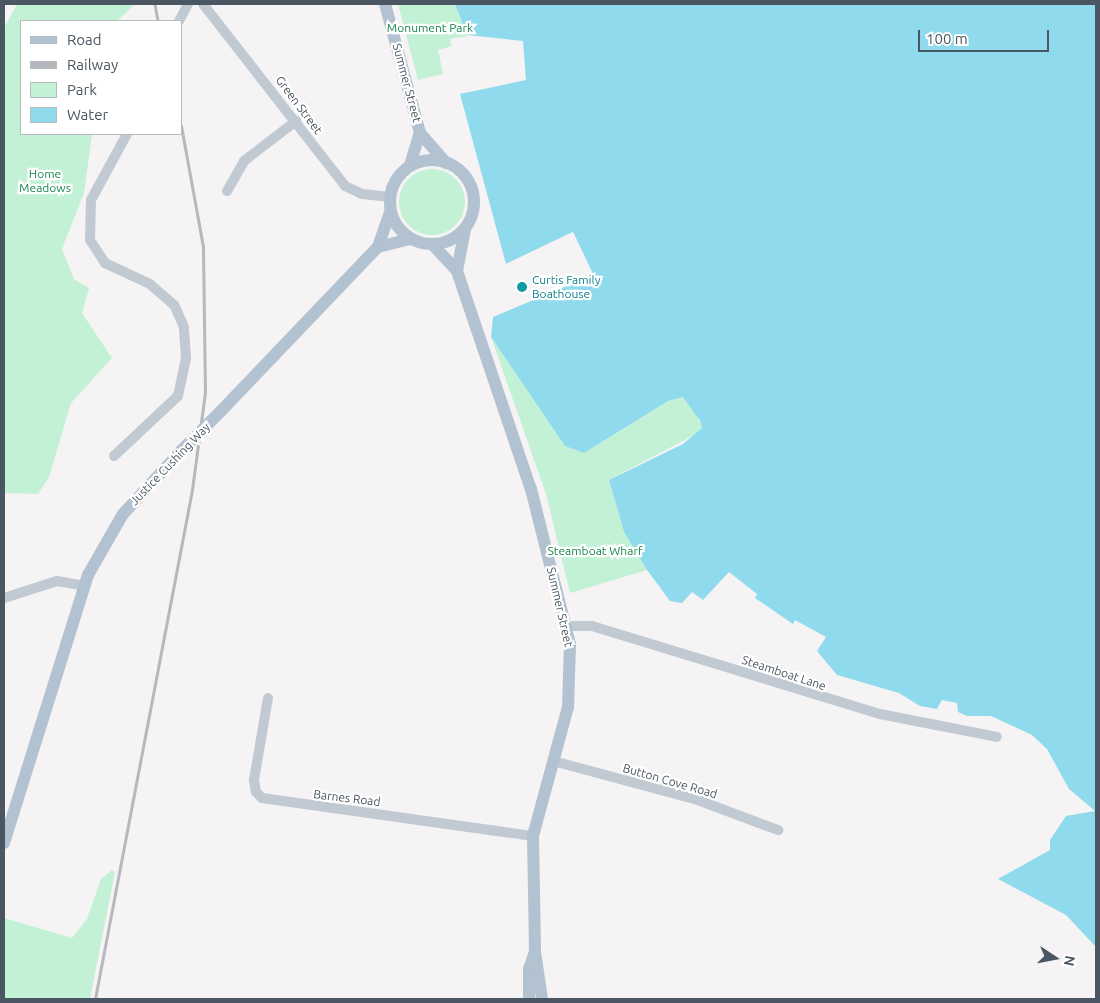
<!DOCTYPE html>
<html>
<head>
<meta charset="utf-8">
<style>
  body { margin:0 }
  #map { position:relative; width:1100px; height:1003px; overflow:hidden; background:#f5f3f3; font-family:Ubuntu,sans-serif }
  div>[style] { position:absolute }
  .green>* { inset:0; background:#c3f1d5 }
  .round { border-radius:50% }
  .water>* { inset:0; background:#90daee }
  .pier>* { inset:0; background:#f5f3f3 }
  .minor>* { height:10px; margin:-5px; padding:0 5px; transform-origin:5px; border-radius:5px; background:#c1cad2 }
  .major>* { height:12px; margin:-6px; padding:0 6px; transform-origin:6px; border-radius:6px; background:#b3c2d1 }
  .major>.ring { margin:-6px; padding:0; box-sizing:content-box; background:none; border:12px solid #b3c2d1; border-radius:50% }
  .rail>* { height:2.5px; margin:-1.25px; padding:0 1.25px; transform-origin:1.25px; border-radius:1.25px; background:#b5b8bd }
  .major-bridge>* { height:12px; margin:-6px; padding:0 6px; transform-origin:6px; border-radius:6px; background:#b3c2d1 }
  .dots>* { width:14px; height:14px; translate:-50% -50%; box-sizing:border-box; border:2px solid #fff; border-radius:50% }
  span { translate:-50% -50%; white-space:nowrap; text-align:center; line-height:1.15; -webkit-text-stroke:4.5px #fff; paint-order:stroke }
  .park-label { font-size:12px; color:#17864f }
  .street-label { font-size:12px; color:#4a5661 }
  .culture-label { font-size:12px; color:#0d838f }
  .left { translate:0 -50%; text-align:left }
  .frame { position:absolute; inset:0; border:5px solid #4a5661; pointer-events:none }
  .legend { position:absolute; left:20px; top:20px; width:162px; height:115px; box-sizing:border-box; background:#fff; border:1px solid #b7bbc0; margin:0; padding:6px 9px; list-style:none; font-size:15px; color:#4a5661 }
  .legend li { display:flex; align-items:center; gap:10px; height:25px }
  .legend b { width:25px; border:1px solid #b7bbc0 }
  .north { position:absolute; left:1030px; top:933px; width:50px; height:50px; -webkit-text-stroke:4px #fff; paint-order:stroke; rotate:101deg; font-size:14px; font-weight:700; line-height:20px; text-align:center; color:#4a5661 }
  .north::after { content:''; display:block; margin:auto; width:18px; height:22px; background:#4a5661; clip-path:polygon(50% 0,100% 100%,50% 72%,0 100%) }
  .scale { position:absolute; left:918px; top:30px; width:131px; height:22px; box-sizing:border-box; border:2px solid #4a5661; border-top:0; padding-left:6px; font-size:15px; line-height:18px; white-space:nowrap; color:#4a5661; -webkit-text-stroke:4px #fff; paint-order:stroke }
</style>
</head>
<body>
<div id="map">
  <div class="green">
    <div style="clip-path:polygon(17px 4px,135px 4px,117px 21px,21px 21px,21px 134px,92px 134px,84px 193px,62px 249px,74px 279px,89px 288px,82px 313px,112px 358px,71px 403px,49px 477px,38px 494px,4px 493px,4px 28px)"></div>
    <div style="clip-path:polygon(398px 4px,455px 4px,467px 36px,450px 39px,452px 46px,438px 50px,443px 74px,418px 80px)"></div>
    <div class="round" style="left:399px;top:169px;width:66px;height:66px"></div>
    <div style="clip-path:polygon(491px 337px,565px 446px,584px 453px,668px 401px,683px 397px,695px 411px,702px 428px,696px 434px,609px 480px,624px 532px,647px 570px,570px 593px,546px 494px)"></div>
    <div style="clip-path:polygon(112px 870px,115px 872px,90px 999px,4px 999px,4px 918px,72px 938px,87px 919px,101px 879px)"></div>
  </div>
  <div class="water">
    <div style="clip-path:polygon(455px 4px,1096px 4px,1096px 947px,1066px 915px,998px 879px,1050px 850px,1050px 840px,1066px 816px,1095px 811px,1069px 789px,1047px 749px,1032px 735px,991px 716px,967px 716px,958px 712px,957px 703px,942px 700px,937px 709px,920px 706px,899px 693px,837px 675px,817px 651px,826px 637px,795px 620px,793px 624px,755px 598px,757px 594px,729px 572px,703px 600px,692px 592px,682px 603px,670px 601px,647px 570px,624px 532px,609px 480px,683px 444px,702px 428px,700px 421px,683px 397px,668px 401px,584px 453px,565px 446px,491px 337px,493px 317px,593px 274px,573px 232px,506px 264px,460px 94px,526px 80px,523px 41px,467px 35px)"></div>
  </div>
  <div class="pier">
    <div style="clip-path:polygon(484px 193px,506px 264px,573px 232px,593px 275px,490px 318px,590px 273px,572px 235px,504px 266px)"></div>
  </div>
  <div class="minor">
    <div style="left:203px;top:4px;width:231px;rotate:52deg"></div>
    <div style="left:345px;top:186px;width:19px;rotate:25deg"></div>
    <div style="left:362px;top:194px;width:27px;rotate:6deg"></div>
    <div style="left:179px;top:21px;width:19px;rotate:-62deg"></div>
    <div style="left:227px;top:191px;width:34px;rotate:-60deg"></div>
    <div style="left:244px;top:161px;width:66px;rotate:-37.6deg"></div>
    <div style="left:114px;top:456px;width:88px;rotate:-43.2deg"></div>
    <div style="left:178px;top:396px;width:39px;rotate:-78deg"></div>
    <div style="left:186px;top:358px;width:31px;rotate:-94deg"></div>
    <div style="left:184px;top:327px;width:24px;rotate:-114deg"></div>
    <div style="left:174px;top:305px;width:32px;rotate:-139deg"></div>
    <div style="left:150px;top:284px;width:50px;rotate:-155deg"></div>
    <div style="left:105px;top:263px;width:27px;rotate:-123deg"></div>
    <div style="left:90px;top:240px;width:40px;rotate:-88.6deg"></div>
    <div style="left:91px;top:200px;width:75px;rotate:-61.4deg"></div>
    <div style="left:4px;top:598px;width:56px;rotate:-17.8deg"></div>
    <div style="left:57px;top:581px;width:27px;rotate:10deg"></div>
    <div style="left:566px;top:626px;width:26px"></div>
    <div style="left:592px;top:626px;width:301px;rotate:17deg"></div>
    <div style="left:880px;top:714px;width:119px;rotate:11.1deg"></div>
    <div style="left:268px;top:698px;width:83px;rotate:99.7deg"></div>
    <div style="left:254px;top:780px;width:12px;rotate:81deg"></div>
    <div style="left:256px;top:792px;width:8px;rotate:45deg"></div>
    <div style="left:262px;top:798px;width:274px;rotate:8deg"></div>
    <div style="left:553px;top:761px;width:147px;rotate:15deg"></div>
    <div style="left:695px;top:799px;width:89px;rotate:20.5deg"></div>
  </div>
  <div class="major">
    <div style="left:385px;top:4px;width:134px;rotate:74.8deg"></div>
    <div style="left:420px;top:133px;width:40px;rotate:49deg"></div>
    <div class="ring" style="left:390px;top:160px;width:72px;height:72px"></div>
    <div style="left:410px;top:165px;width:34px;rotate:-73deg"></div>
    <div style="left:433px;top:245px;width:35px;rotate:47deg"></div>
    <div style="left:457px;top:271px;width:230px;rotate:71.3deg"></div>
    <div style="left:531px;top:489px;width:160px;rotate:75.9deg"></div>
    <div style="left:570px;top:644px;width:63px;rotate:91.8deg"></div>
    <div style="left:568px;top:707px;width:134px;rotate:105.2deg"></div>
    <div style="left:533px;top:836px;width:116px;rotate:89deg"></div>
    <div style="left:535px;top:952px;width:48px;rotate:81.5deg"></div>
    <div style="left:378px;top:247px;width:37px;rotate:-71deg"></div>
    <div style="left:457px;top:271px;width:43px;rotate:-79.2deg"></div>
    <div style="left:222px;top:410px;width:226px;rotate:-46.3deg"></div>
    <div style="left:378px;top:247px;width:33px;rotate:-14deg"></div>
    <div style="left:4px;top:843px;width:281px;rotate:-72.6deg"></div>
    <div style="left:88px;top:575px;width:70px;rotate:-60.2deg"></div>
    <div style="left:123px;top:514px;width:86px;rotate:-47.4deg"></div>
    <div style="left:529px;top:999px;width:30px;rotate:-90deg"></div>
    <div style="left:529px;top:969px;width:18px;rotate:-71deg"></div>
  </div>
  <div class="rail">
    <div style="left:155px;top:4px;width:17px;rotate:80deg"></div>
    <div style="left:95px;top:999px;width:518px;rotate:-79.21deg"></div>
    <div style="left:192px;top:490px;width:98px;rotate:-82.4deg"></div>
    <div style="left:205px;top:393px;width:146px;rotate:-90.8deg"></div>
    <div style="left:203px;top:247px;width:123px;rotate:-100.3deg"></div>
  </div>
  <div class="major-bridge">
    <div style="left:181px;top:451px;width:58px;rotate:-45deg"></div>
  </div>
  <div class="dots">
    <div style="left:522px;top:287px;background:#0f9aa8"></div>
  </div>
  <div class="park-label">
    <span style="left:430px;top:28px">Monument Park</span>
    <span style="left:45px;top:181px">Home<br>Meadows</span>
    <span style="left:595px;top:551px">Steamboat Wharf</span>
  </div>
  <div class="street-label">
    <span style="left:407px;top:83px;rotate:75deg">Summer Street</span>
    <span style="left:299px;top:105px;rotate:53deg">Green Street</span>
    <span style="left:170px;top:464px;rotate:-46deg">Justice Cushing Way</span>
    <span style="left:560px;top:607px;rotate:77deg">Summer Street</span>
    <span style="left:784px;top:673px;rotate:18deg">Steamboat Lane</span>
    <span style="left:670px;top:781px;rotate:16deg">Button Cove Road</span>
    <span style="left:347px;top:798px;rotate:7deg">Barnes Road</span>
  </div>
  <div class="culture-label">
    <span class="left" style="left:532px;top:287px">Curtis Family<br>Boathouse</span>
  </div>
  <div class="frame"></div>
  <ul class="legend">
  <li><b style="height:6px;background:#b3c2d1"></b>Road</li>
  <li><b style="height:6px;background:#b5b8bd"></b>Railway</li>
  <li><b style="height:14px;background:#c3f1d5"></b>Park</li>
  <li><b style="height:14px;background:#90daee"></b>Water</li>
  </ul>
  <div class="north">N</div>
  <div class="scale">100 m</div>
</div>
</body>
</html>
